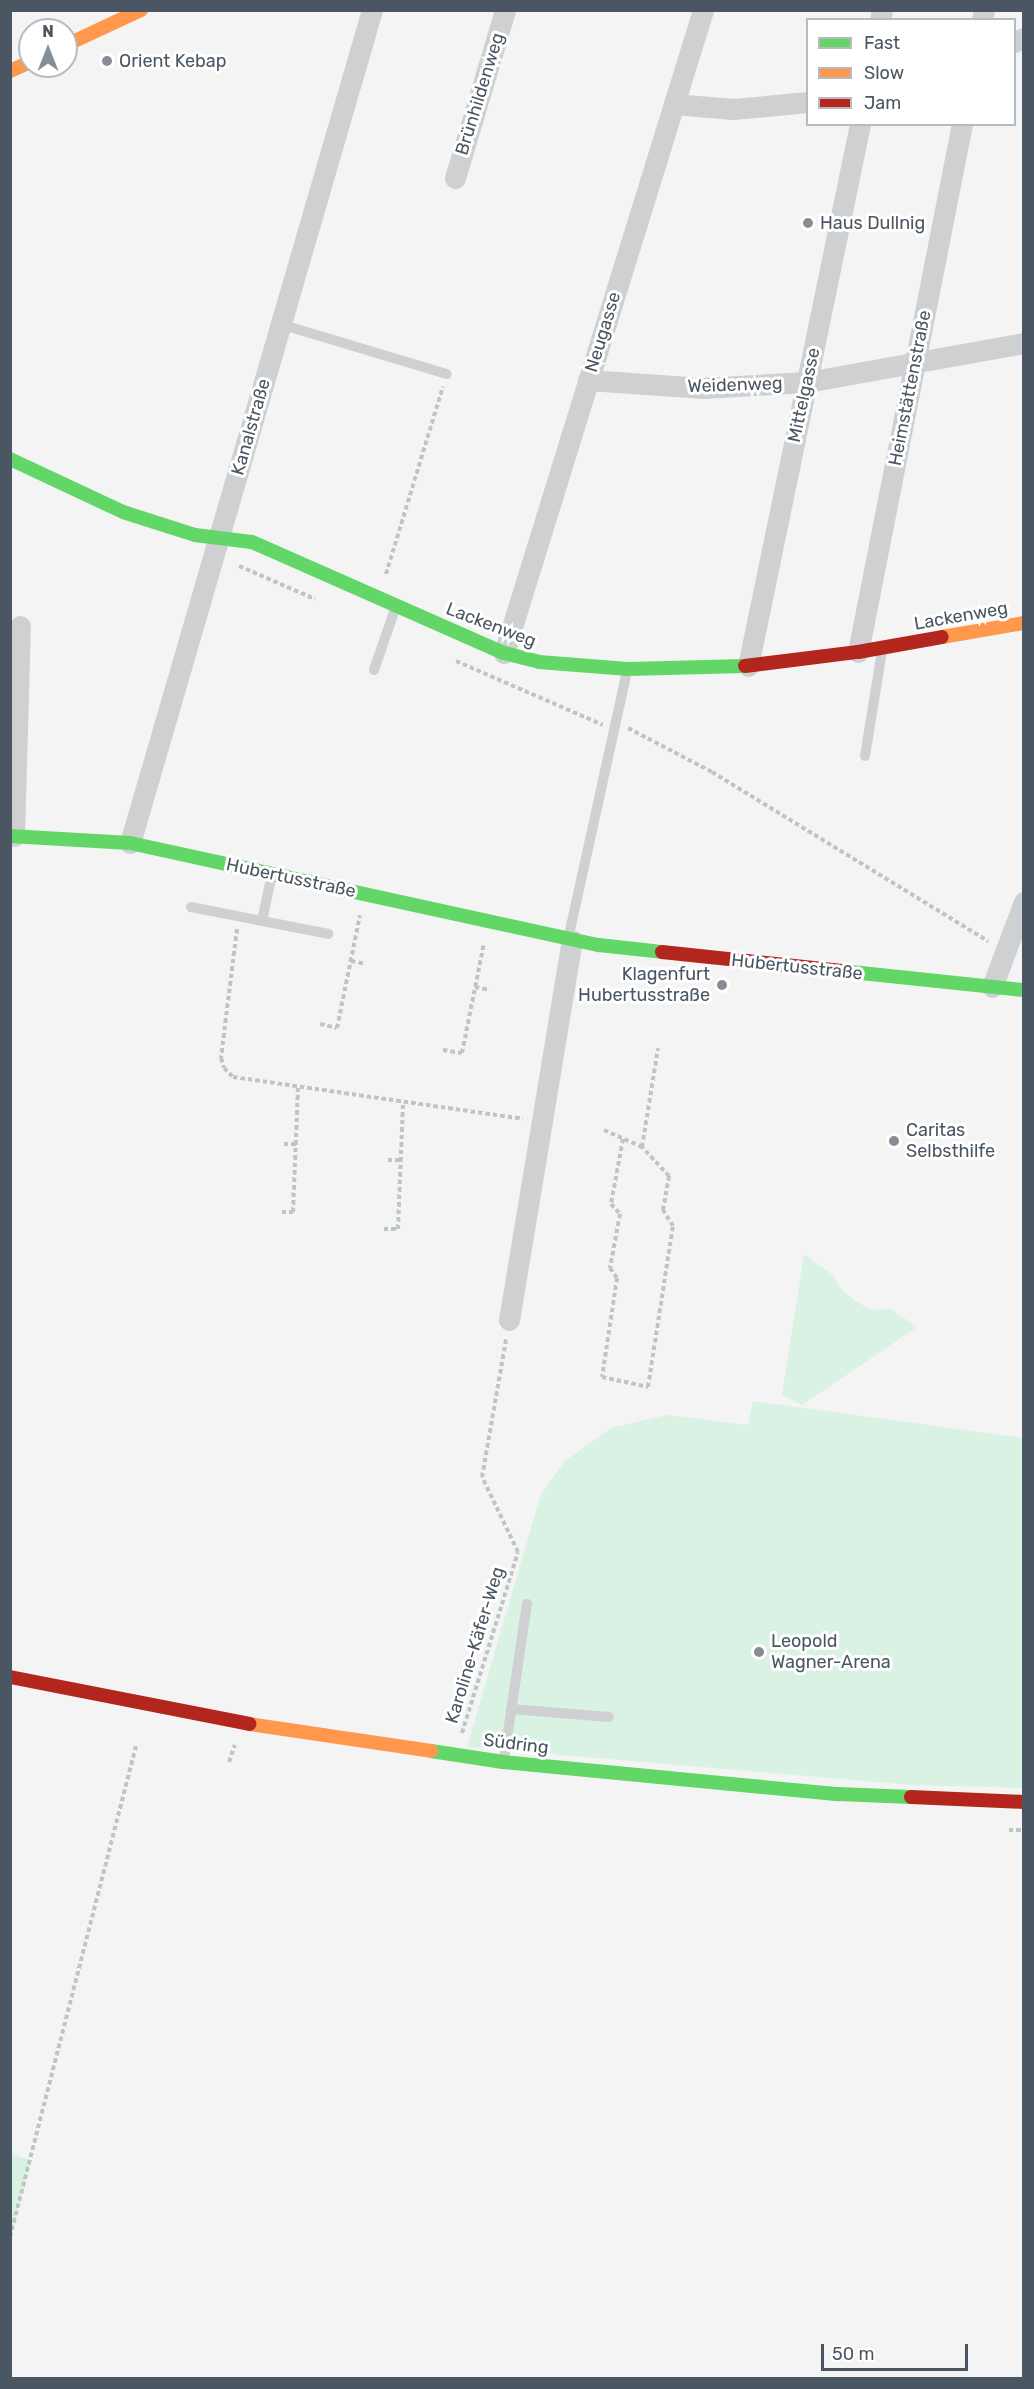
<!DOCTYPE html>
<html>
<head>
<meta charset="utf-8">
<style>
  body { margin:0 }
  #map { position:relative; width:1034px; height:2389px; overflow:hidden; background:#f4f4f4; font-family:Rubik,sans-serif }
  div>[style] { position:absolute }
  .green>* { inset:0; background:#d9f2e3 }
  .path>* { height:4px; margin-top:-2px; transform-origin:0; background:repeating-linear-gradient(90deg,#bcc7c4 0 4.5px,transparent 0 7.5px) }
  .lane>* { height:10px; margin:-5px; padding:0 5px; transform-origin:5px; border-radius:5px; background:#ced0d2 }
  .street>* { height:21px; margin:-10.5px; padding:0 10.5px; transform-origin:10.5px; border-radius:10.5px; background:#ced0d2 }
  .fast>* { height:14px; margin:-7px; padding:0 7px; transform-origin:7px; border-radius:7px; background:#63d668 }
  .slow>* { height:14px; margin:-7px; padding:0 7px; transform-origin:7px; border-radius:7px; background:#ff974d }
  .jam>* { height:14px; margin:-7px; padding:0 7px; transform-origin:7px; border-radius:7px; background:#b3261e }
  .dots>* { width:16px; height:16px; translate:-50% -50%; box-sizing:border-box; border:3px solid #fff; border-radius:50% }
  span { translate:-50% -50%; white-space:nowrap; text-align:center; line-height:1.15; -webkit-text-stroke:6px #fff; paint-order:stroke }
  .poi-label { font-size:18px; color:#4a5661 }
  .left { translate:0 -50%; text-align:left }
  .right { translate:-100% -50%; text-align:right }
  .street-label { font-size:18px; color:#4a5661 }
  .frame { position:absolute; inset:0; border:12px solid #4a5661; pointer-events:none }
  .legend { position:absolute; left:806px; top:18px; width:210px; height:108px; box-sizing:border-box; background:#fff; border:2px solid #b7bbc0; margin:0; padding:8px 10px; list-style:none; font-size:18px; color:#4a5661 }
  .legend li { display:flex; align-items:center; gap:12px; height:30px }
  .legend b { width:30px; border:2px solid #b7bbc0 }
  .north { position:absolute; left:18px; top:18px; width:60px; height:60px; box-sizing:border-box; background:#fff; border:2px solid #b7bbc0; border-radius:50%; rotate:0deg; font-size:16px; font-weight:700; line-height:24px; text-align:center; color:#4a5661 }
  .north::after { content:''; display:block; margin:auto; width:21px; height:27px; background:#868d94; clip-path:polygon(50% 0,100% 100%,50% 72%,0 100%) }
  .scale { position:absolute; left:821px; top:2344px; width:147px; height:27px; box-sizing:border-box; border:3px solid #4a5661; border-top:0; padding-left:8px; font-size:18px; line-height:21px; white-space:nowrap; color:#4a5661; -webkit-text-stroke:4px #fff; paint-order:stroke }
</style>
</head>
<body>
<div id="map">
  <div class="green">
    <div style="clip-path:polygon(804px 1254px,833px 1275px,839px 1287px,853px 1299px,870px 1310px,891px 1309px,917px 1327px,802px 1405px,782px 1395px)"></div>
    <div style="clip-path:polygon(753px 1401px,1023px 1438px,1023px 1788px,912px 1785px,467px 1747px,541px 1494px,565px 1461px,611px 1428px,667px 1415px,748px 1425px)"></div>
    <div style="clip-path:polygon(11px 2154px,31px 2160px,11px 2237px,10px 2154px)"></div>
  </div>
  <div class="path">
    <div style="left:239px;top:566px;width:83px;rotate:23.5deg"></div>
    <div style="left:386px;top:574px;width:196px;rotate:-73.1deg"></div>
    <div style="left:456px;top:661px;width:160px;rotate:23.5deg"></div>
    <div style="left:628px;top:728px;width:95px;rotate:27.6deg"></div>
    <div style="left:712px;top:772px;width:324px;rotate:31.5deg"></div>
    <div style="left:237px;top:929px;width:130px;rotate:97.1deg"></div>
    <div style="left:221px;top:1058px;width:10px;rotate:73deg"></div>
    <div style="left:224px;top:1068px;width:13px;rotate:45deg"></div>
    <div style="left:233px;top:1077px;width:293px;rotate:8.2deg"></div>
    <div style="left:351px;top:961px;width:15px;rotate:11deg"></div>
    <div style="left:475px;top:987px;width:15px;rotate:11deg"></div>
    <div style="left:320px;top:1024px;width:17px;rotate:13deg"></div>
    <div style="left:337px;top:1028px;width:115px;rotate:-78.5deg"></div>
    <div style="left:443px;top:1050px;width:19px;rotate:9deg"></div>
    <div style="left:462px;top:1053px;width:112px;rotate:-78.7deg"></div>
    <div style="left:604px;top:1130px;width:42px;rotate:24.1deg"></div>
    <div style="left:623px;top:1139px;width:66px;rotate:100.5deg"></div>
    <div style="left:611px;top:1204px;width:13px;rotate:48deg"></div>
    <div style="left:620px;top:1214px;width:55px;rotate:100.5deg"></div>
    <div style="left:610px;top:1268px;width:12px;rotate:55deg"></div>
    <div style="left:617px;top:1278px;width:100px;rotate:98.6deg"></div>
    <div style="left:602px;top:1377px;width:47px;rotate:12.3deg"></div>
    <div style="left:648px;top:1387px;width:163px;rotate:-81.2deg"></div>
    <div style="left:673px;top:1226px;width:19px;rotate:-122deg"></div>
    <div style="left:663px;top:1210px;width:35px;rotate:-80deg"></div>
    <div style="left:669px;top:1176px;width:40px;rotate:-133deg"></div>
    <div style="left:642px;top:1147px;width:100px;rotate:-80.8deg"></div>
    <div style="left:284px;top:1144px;width:12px"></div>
    <div style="left:388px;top:1160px;width:13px"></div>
    <div style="left:282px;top:1212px;width:11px"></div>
    <div style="left:293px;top:1212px;width:124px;rotate:-87.7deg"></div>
    <div style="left:384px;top:1229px;width:14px"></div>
    <div style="left:398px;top:1229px;width:126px;rotate:-87.7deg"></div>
    <div style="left:462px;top:1733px;width:189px;rotate:-72.8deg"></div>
    <div style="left:518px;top:1552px;width:83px;rotate:-115.6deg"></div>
    <div style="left:482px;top:1477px;width:140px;rotate:-80.1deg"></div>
    <div style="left:229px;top:1762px;width:18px;rotate:-71deg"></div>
    <div style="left:1009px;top:1830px;width:15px"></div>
    <div style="left:10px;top:2237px;width:507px;rotate:-75.61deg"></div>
  </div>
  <div class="lane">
    <div style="left:280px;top:324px;width:174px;rotate:16.7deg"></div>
    <div style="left:374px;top:670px;width:68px;rotate:-71deg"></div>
    <div style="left:865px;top:756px;width:106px;rotate:-80.8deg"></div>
    <div style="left:191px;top:907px;width:140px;rotate:11.1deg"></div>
    <div style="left:262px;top:921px;width:48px;rotate:-78deg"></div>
    <div style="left:569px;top:935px;width:269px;rotate:-77.6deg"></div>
    <div style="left:511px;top:1709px;width:98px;rotate:4.7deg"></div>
    <div style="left:504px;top:1759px;width:157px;rotate:-81.6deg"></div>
  </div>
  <div class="street">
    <div style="left:880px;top:20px;width:10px;rotate:-79deg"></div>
    <div style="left:982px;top:20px;width:10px;rotate:-79deg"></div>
    <div style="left:1014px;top:42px;width:11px;rotate:-22deg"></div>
    <div style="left:674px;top:104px;width:59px;rotate:4.8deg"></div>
    <div style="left:733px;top:109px;width:75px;rotate:-5.3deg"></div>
    <div style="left:455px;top:178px;width:175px;rotate:-73.4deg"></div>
    <div style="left:588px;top:380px;width:115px;rotate:4deg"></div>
    <div style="left:703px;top:388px;width:104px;rotate:-3.3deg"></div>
    <div style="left:807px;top:382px;width:220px;rotate:-10.2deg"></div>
    <div style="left:858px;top:652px;width:538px;rotate:-78.86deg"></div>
    <div style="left:504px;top:653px;width:673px;rotate:-72.8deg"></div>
    <div style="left:748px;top:666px;width:553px;rotate:-78.32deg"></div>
    <div style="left:14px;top:836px;width:210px;rotate:-88.4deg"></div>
    <div style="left:130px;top:843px;width:867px;rotate:-73.8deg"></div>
    <div style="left:992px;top:987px;width:91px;rotate:-69.4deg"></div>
    <div style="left:509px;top:1320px;width:385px;rotate:-80.6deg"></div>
  </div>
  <div class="fast">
    <div style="left:10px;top:459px;width:125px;rotate:25.1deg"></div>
    <div style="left:123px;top:512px;width:76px;rotate:17.7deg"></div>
    <div style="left:195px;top:535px;width:57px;rotate:7deg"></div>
    <div style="left:252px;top:542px;width:275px;rotate:23.8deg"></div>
    <div style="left:504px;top:653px;width:36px;rotate:14deg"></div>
    <div style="left:539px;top:662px;width:89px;rotate:4.5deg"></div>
    <div style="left:628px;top:669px;width:117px;rotate:-1.5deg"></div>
    <div style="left:10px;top:836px;width:120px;rotate:3.3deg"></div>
    <div style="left:130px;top:843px;width:480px;rotate:12.3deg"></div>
    <div style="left:599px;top:945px;width:63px;rotate:6.3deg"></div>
    <div style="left:842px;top:971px;width:183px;rotate:6deg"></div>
    <div style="left:431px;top:1751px;width:73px;rotate:8.7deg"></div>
    <div style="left:503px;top:1762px;width:337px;rotate:5.5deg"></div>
    <div style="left:838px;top:1794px;width:73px;rotate:2.4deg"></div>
  </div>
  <div class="slow">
    <div style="left:66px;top:45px;width:83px;rotate:-25deg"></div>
    <div style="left:10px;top:71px;width:22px;rotate:-24deg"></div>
    <div style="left:942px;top:637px;width:83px;rotate:-9.7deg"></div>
    <div style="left:249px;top:1724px;width:184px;rotate:8.4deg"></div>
  </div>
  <div class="jam">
    <div style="left:745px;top:666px;width:114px;rotate:-7.1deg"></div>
    <div style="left:858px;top:652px;width:85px;rotate:-10.1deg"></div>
    <div style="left:662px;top:952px;width:181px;rotate:6deg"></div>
    <div style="left:10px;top:1677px;width:244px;rotate:11.1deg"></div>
    <div style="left:911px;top:1797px;width:113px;rotate:2.5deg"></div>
  </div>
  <div class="dots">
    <div style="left:107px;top:61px;background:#868d94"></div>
    <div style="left:808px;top:223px;background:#868d94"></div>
    <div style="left:722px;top:985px;background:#868d94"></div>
    <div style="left:894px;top:1141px;background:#868d94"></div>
    <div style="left:759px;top:1652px;background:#868d94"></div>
  </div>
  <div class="poi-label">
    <span class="left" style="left:119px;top:61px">Orient Kebap</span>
    <span class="left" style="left:820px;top:223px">Haus Dullnig</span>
    <span class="right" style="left:710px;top:985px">Klagenfurt<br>Hubertusstraße</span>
    <span class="left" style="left:906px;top:1141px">Caritas<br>Selbsthilfe</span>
    <span class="left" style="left:771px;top:1652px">Leopold<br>Wagner-Arena</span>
  </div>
  <div class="street-label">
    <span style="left:480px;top:94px;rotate:-73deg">Brünhildenweg</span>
    <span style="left:603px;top:332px;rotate:-73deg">Neugasse</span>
    <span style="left:735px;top:385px;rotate:-2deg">Weidenweg</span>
    <span style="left:910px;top:388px;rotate:-79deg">Heimstättenstraße</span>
    <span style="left:804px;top:395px;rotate:-78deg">Mittelgasse</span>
    <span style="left:251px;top:427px;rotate:-74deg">Kanalstraße</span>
    <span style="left:961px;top:616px;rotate:-10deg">Lackenweg</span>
    <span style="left:491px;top:625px;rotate:21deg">Lackenweg</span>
    <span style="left:291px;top:878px;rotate:12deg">Hubertusstraße</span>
    <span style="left:797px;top:967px;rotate:6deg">Hubertusstraße</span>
    <span style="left:475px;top:1645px;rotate:-73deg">Karoline-Käfer-Weg</span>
    <span style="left:516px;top:1744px;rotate:7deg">Südring</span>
  </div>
  <div class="frame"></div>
  <ul class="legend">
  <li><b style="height:8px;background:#63d668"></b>Fast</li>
  <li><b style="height:8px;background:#ff974d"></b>Slow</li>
  <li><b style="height:8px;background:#b3261e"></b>Jam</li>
  </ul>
  <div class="north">N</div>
  <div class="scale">50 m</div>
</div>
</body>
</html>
